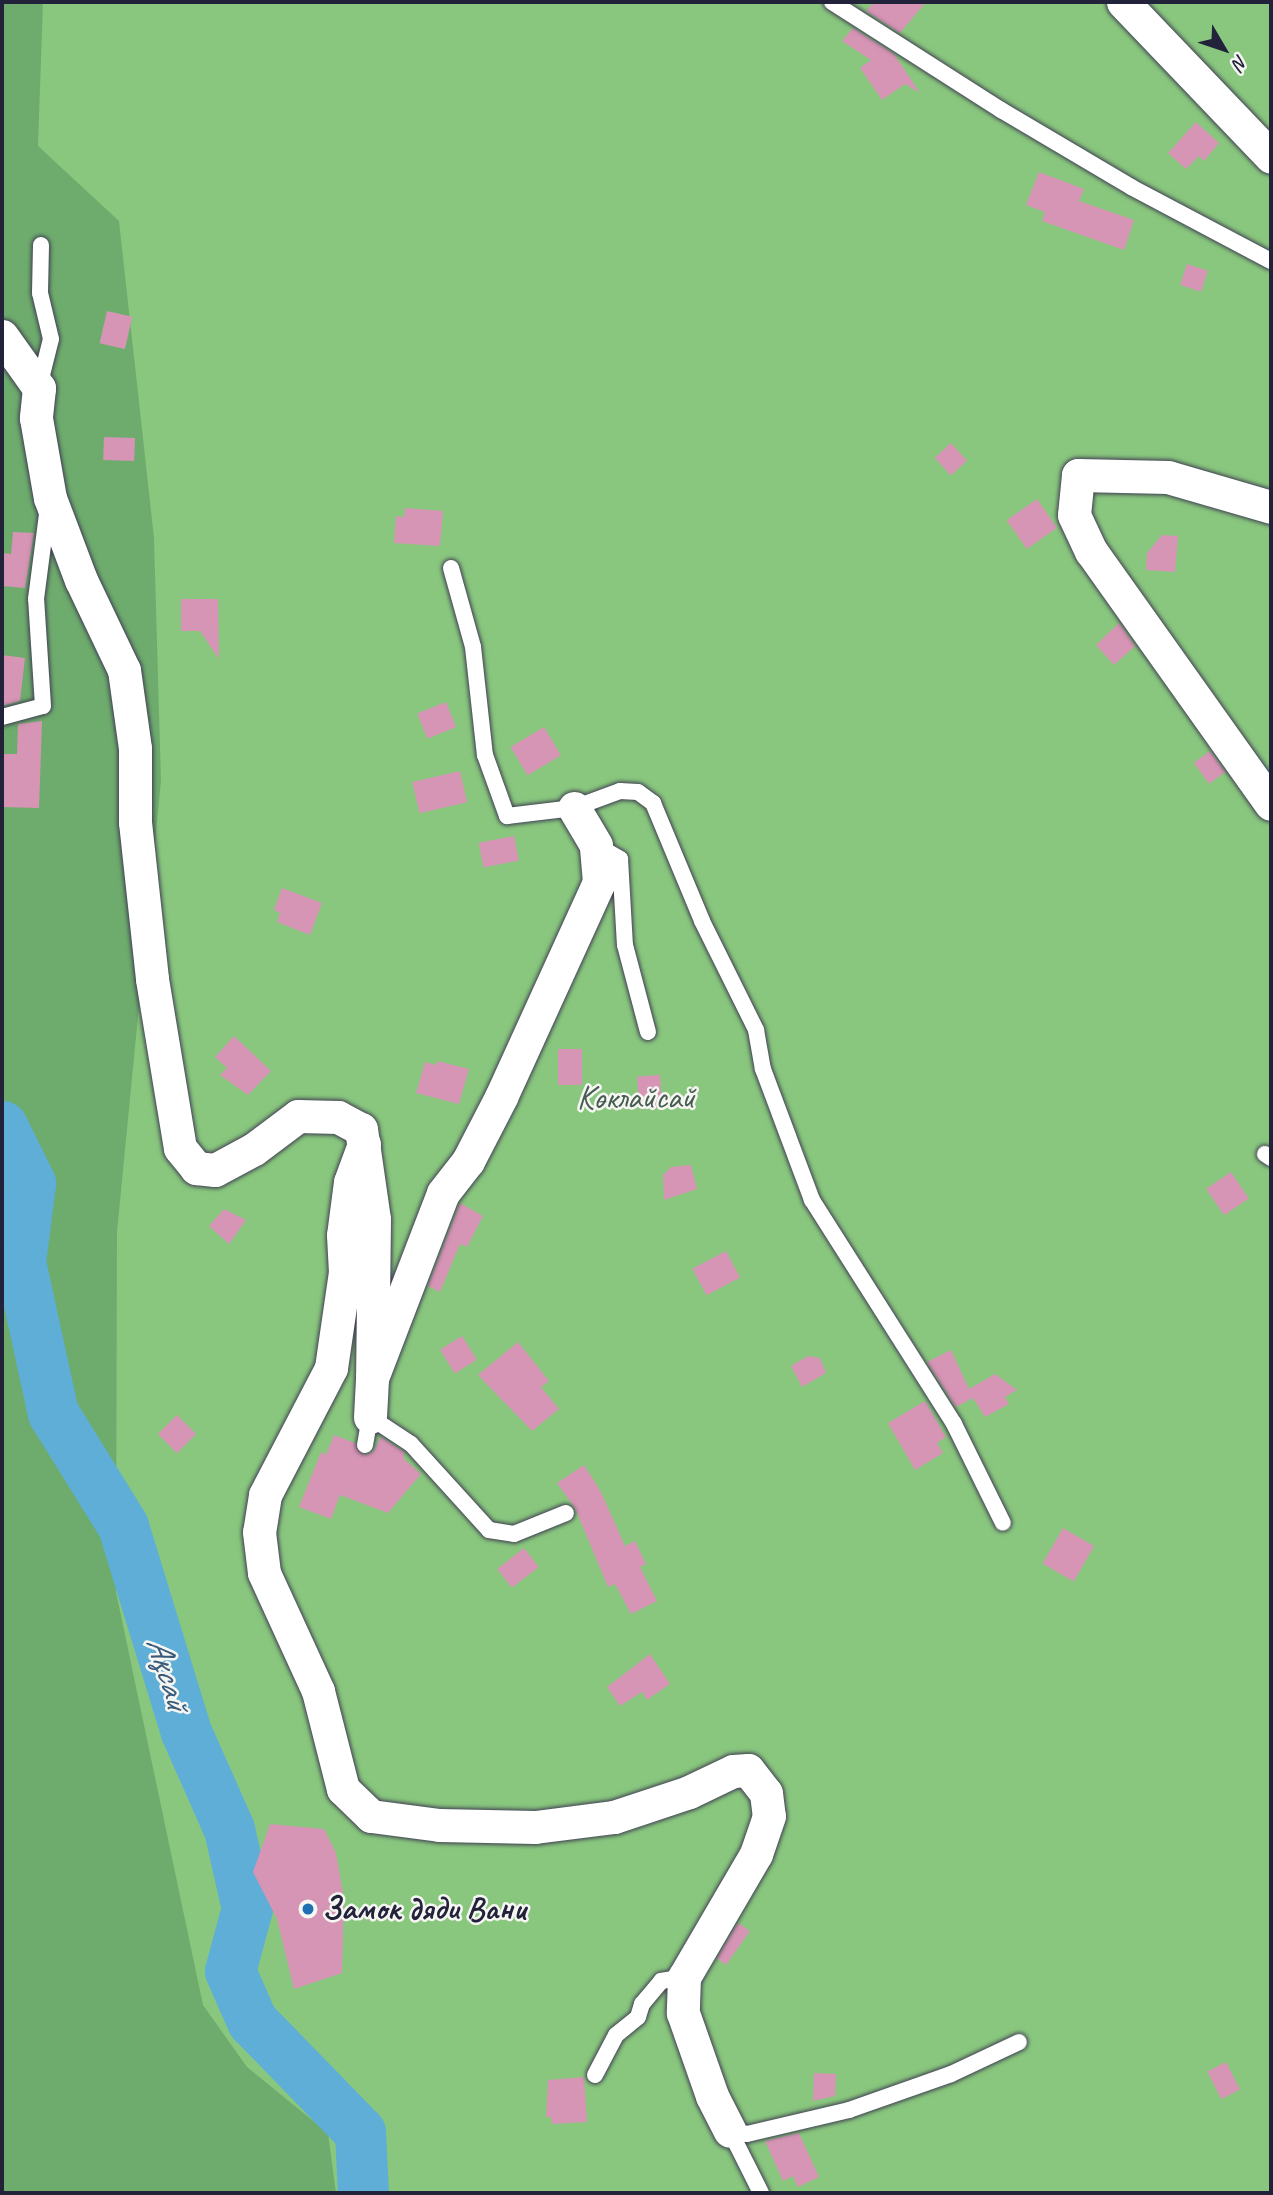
<!DOCTYPE html>
<html>
<head>
<meta charset="utf-8">
<style>
  body { margin:0 }
  #map { position:relative; width:1273px; height:2195px; overflow:hidden; background:#f1ebd8; font-family:Caveat,sans-serif }
  div>[style] { position:absolute }
  .green>* { inset:0; background:#89c77e; transform-origin:0 0 }
  .forest>* { inset:0; background:#6eac6d }
  .river>* { height:51px; margin:-25.5px; padding:0 25.5px; transform-origin:25.5px; border-radius:25.5px; background:#5eaed8 }
  .building>* { inset:0; background:#d695b5; transform-origin:0 0 }
  .roads { filter:drop-shadow(0 0 2px #414053) drop-shadow(0 0 2px #414053) }
  .service>* { height:16px; margin:-8px; padding:0 8px; transform-origin:8px; border-radius:8px; background:#fff }
  .minor>* { height:33px; margin:-16.5px; padding:0 16.5px; transform-origin:16.5px; border-radius:16.5px; background:#fff }
  .dots>* { width:19px; height:19px; translate:-50% -50%; box-sizing:border-box; border:4px solid #f6f6f2; border-radius:50% }
  span { translate:-50% -50%; white-space:nowrap; text-align:center; line-height:1.15; -webkit-text-stroke:5px #f6f6f2; paint-order:stroke }
  .park-label { font-size:33px; color:#465c52 }
  .poi-label { font-size:33px; color:#22223b; font-weight:700 }
  .left { translate:0 -50%; text-align:left }
  .water-label { font-size:35px; color:#3a5a7a; font-style:italic }
  .frame { position:absolute; inset:0; border:4px solid #22223b; pointer-events:none }
  .north { position:absolute; left:1189px; top:14px; width:70px; height:70px; -webkit-text-stroke:5px #f6f6f2; paint-order:stroke; rotate:129deg; font-size:19px; font-weight:700; line-height:28px; text-align:center; color:#22223b }
  .north::after { content:''; display:block; margin:auto; width:24px; height:32px; background:#22223b; clip-path:polygon(50% 0,100% 100%,50% 72%,0 100%) }
</style>
</head>
<body>
<div id="map">
  <div class="green">
    <div style="left:2px;top:2px;width:1269px;height:2191px"></div>
  </div>
  <div class="forest">
    <div style="clip-path:polygon(2px 2px,43px 2px,38px 146px,119px 221px,154px 538px,161px 781px,117px 1232px,116px 1592px,203px 2005px,247px 2067px,328px 2133px,336px 2193px,2px 2193px)"></div>
  </div>
  <div class="river">
    <div style="left:2px;top:1126px;width:64px;rotate:63.8deg"></div>
    <div style="left:30px;top:1183px;width:80px;rotate:97.2deg"></div>
    <div style="left:20px;top:1262px;width:155px;rotate:77.7deg"></div>
    <div style="left:53px;top:1413px;width:133px;rotate:58.2deg"></div>
    <div style="left:123px;top:1526px;width:215px;rotate:73deg"></div>
    <div style="left:186px;top:1732px;width:106px;rotate:66.1deg"></div>
    <div style="left:229px;top:1829px;width:81px;rotate:77.2deg"></div>
    <div style="left:247px;top:1908px;width:65px;rotate:105.1deg"></div>
    <div style="left:230px;top:1971px;width:55px;rotate:66.3deg"></div>
    <div style="left:252px;top:2021px;width:155px;rotate:45.8deg"></div>
    <div style="left:360px;top:2132px;width:61px;rotate:87.2deg"></div>
  </div>
  <div class="building">
    <div style="clip-path:polygon(874px 2px,926px 2px,900px 33px,866px 11px)"></div>
    <div style="clip-path:polygon(853px 28px,894px 54px,920px 93px,905px 84px,882px 100px,860px 68px,871px 60px,842px 41px)"></div>
    <div style="clip-path:polygon(1196px 122px,1219px 143px,1204px 161px,1199px 156px,1186px 169px,1168px 153px)"></div>
    <div style="clip-path:polygon(1039px 172px,1084px 189px,1079px 201px,1134px 220px,1124px 250px,1042px 221px,1045px 212px,1026px 205px)"></div>
    <div style="left:1187px;top:264px;width:22px;height:22px;rotate:18deg"></div>
    <div style="left:107px;top:311px;width:26px;height:33px;rotate:13deg"></div>
    <div style="left:104px;top:437px;width:31px;height:23px;rotate:2deg"></div>
    <div style="left:951px;top:443px;width:24px;height:22px;rotate:48deg"></div>
    <div style="left:1037px;top:499px;width:35px;height:37px;rotate:55deg"></div>
    <div style="clip-path:polygon(405px 508px,443px 511px,440px 546px,394px 543px,396px 516px,404px 517px)"></div>
    <div style="clip-path:polygon(13px 532px,34px 533px,25px 588px,2px 586px,2px 553px,11px 554px)"></div>
    <div style="clip-path:polygon(1162px 535px,1178px 536px,1175px 572px,1146px 570px,1147px 553px)"></div>
    <div style="clip-path:polygon(181px 599px,218px 599px,219px 659px,200px 631px,181px 631px)"></div>
    <div style="clip-path:polygon(1119px 623px,1135px 646px,1114px 665px,1096px 645px)"></div>
    <div style="clip-path:polygon(2px 655px,25px 658px,20px 701px,2px 706px)"></div>
    <div style="left:446px;top:702px;width:27px;height:31px;rotate:68deg"></div>
    <div style="clip-path:polygon(42px 721px,39px 808px,2px 807px,2px 754px,17px 754px,18px 724px)"></div>
    <div style="left:544px;top:727px;width:33px;height:39px;rotate:59deg"></div>
    <div style="left:1210px;top:751px;width:26px;height:20px;rotate:54deg"></div>
    <div style="left:460px;top:771px;width:32px;height:49px;rotate:77deg"></div>
    <div style="left:514px;top:836px;width:25px;height:36px;rotate:79deg"></div>
    <div style="clip-path:polygon(282px 888px,322px 903px,310px 935px,277px 922px,280px 913px,274px 910px)"></div>
    <div style="clip-path:polygon(234px 1036px,271px 1071px,248px 1095px,220px 1075px,227px 1068px,215px 1057px)"></div>
    <div style="left:582px;top:1049px;width:36px;height:24px;rotate:90deg"></div>
    <div style="clip-path:polygon(437px 1061px,469px 1069px,459px 1104px,416px 1093px,425px 1062px,436px 1065px)"></div>
    <div style="left:660px;top:1075px;width:32px;height:23px;rotate:86deg"></div>
    <div style="clip-path:polygon(691px 1165px,697px 1189px,664px 1200px,663px 1175px,671px 1167px)"></div>
    <div style="left:1231px;top:1172px;width:32px;height:30px;rotate:56deg"></div>
    <div style="clip-path:polygon(460px 1203px,483px 1216px,467px 1247px,460px 1244px,440px 1292px,428px 1286px)"></div>
    <div style="clip-path:polygon(224px 1209px,246px 1220px,229px 1244px,209px 1226px)"></div>
    <div style="left:726px;top:1251px;width:30px;height:38px;rotate:62deg"></div>
    <div style="left:462px;top:1336px;width:28px;height:26px;rotate:58deg"></div>
    <div style="clip-path:polygon(518px 1342px,549px 1381px,541px 1387px,559px 1409px,532px 1431px,478px 1375px)"></div>
    <div style="clip-path:polygon(951px 1350px,969px 1389px,995px 1374px,1017px 1390px,1005px 1397px,1009px 1404px,985px 1417px,973px 1398px,956px 1407px,927px 1362px)"></div>
    <div style="clip-path:polygon(808px 1356px,820px 1358px,826px 1373px,802px 1387px,791px 1366px)"></div>
    <div style="clip-path:polygon(925px 1401px,946px 1437px,937px 1443px,943px 1453px,915px 1470px,888px 1423px)"></div>
    <div style="left:177px;top:1415px;width:27px;height:27px;rotate:45deg"></div>
    <div style="clip-path:polygon(334px 1435px,355px 1443px,364px 1455px,373px 1452px,381px 1437px,404px 1452px,404px 1459px,421px 1474px,388px 1513px,340px 1495px,331px 1519px,299px 1507px,321px 1452px,326px 1455px)"></div>
    <div style="clip-path:polygon(584px 1465px,601px 1492px,625px 1546px,635px 1541px,646px 1564px,640px 1567px,657px 1601px,631px 1614px,615px 1584px,608px 1587px,575px 1508px,557px 1483px)"></div>
    <div style="left:1063px;top:1528px;width:36px;height:41px;rotate:30deg"></div>
    <div style="left:524px;top:1548px;width:24px;height:34px;rotate:52deg"></div>
    <div style="clip-path:polygon(650px 1654px,670px 1684px,647px 1700px,642px 1692px,620px 1706px,607px 1687px)"></div>
    <div style="clip-path:polygon(270px 1824px,324px 1829px,336px 1853px,344px 1899px,342px 1973px,294px 1989px,277px 1919px,253px 1872px)"></div>
    <div style="clip-path:polygon(738px 1923px,750px 1931px,726px 1965px,717px 1958px)"></div>
    <div style="left:1226px;top:2062px;width:31px;height:21px;rotate:63deg"></div>
    <div style="clip-path:polygon(814px 2073px,836px 2074px,835px 2096px,813px 2101px)"></div>
    <div style="clip-path:polygon(584px 2077px,587px 2122px,552px 2124px,551px 2117px,546px 2117px,548px 2080px)"></div>
    <div style="clip-path:polygon(799px 2133px,819px 2177px,798px 2187px,793px 2176px,783px 2181px,765px 2141px)"></div>
  </div>
  <div class="roads">
    <div class="service">
      <div style="left:832px;top:2px;width:201px;rotate:32.6deg"></div>
      <div style="left:1001px;top:110px;width:151px;rotate:30.6deg"></div>
      <div style="left:1131px;top:187px;width:158px;rotate:27.9deg"></div>
      <div style="left:39px;top:387px;width:49px;rotate:-76deg"></div>
      <div style="left:51px;top:339px;width:47px;rotate:-103.4deg"></div>
      <div style="left:40px;top:293px;width:48px;rotate:-88.8deg"></div>
      <div style="left:451px;top:568px;width:82px;rotate:74.4deg"></div>
      <div style="left:473px;top:647px;width:109px;rotate:83.7deg"></div>
      <div style="left:485px;top:755px;width:65px;rotate:70.2deg"></div>
      <div style="left:507px;top:816px;width:67px;rotate:-6.8deg"></div>
      <div style="left:574px;top:808px;width:49px;rotate:-20.3deg"></div>
      <div style="left:620px;top:791px;width:18px;rotate:3deg"></div>
      <div style="left:638px;top:792px;width:19px;rotate:36deg"></div>
      <div style="left:653px;top:803px;width:128px;rotate:67.4deg"></div>
      <div style="left:702px;top:921px;width:122px;rotate:63.6deg"></div>
      <div style="left:756px;top:1030px;width:40px;rotate:80deg"></div>
      <div style="left:763px;top:1069px;width:140px;rotate:69.5deg"></div>
      <div style="left:812px;top:1200px;width:265px;rotate:57.6deg"></div>
      <div style="left:954px;top:1424px;width:110px;rotate:63.7deg"></div>
      <div style="left:2px;top:717px;width:42px;rotate:-15deg"></div>
      <div style="left:43px;top:706px;width:107px;rotate:-93.7deg"></div>
      <div style="left:36px;top:599px;width:93px;rotate:-82.6deg"></div>
      <div style="left:596px;top:845px;width:28px;rotate:30deg"></div>
      <div style="left:620px;top:859px;width:86px;rotate:86.7deg"></div>
      <div style="left:625px;top:945px;width:90px;rotate:75.2deg"></div>
      <div style="left:1265px;top:1154px;width:7px;rotate:34deg"></div>
      <div style="left:365px;top:1445px;width:28px;rotate:-80deg"></div>
      <div style="left:370px;top:1417px;width:49px;rotate:33.4deg"></div>
      <div style="left:411px;top:1444px;width:116px;rotate:47.8deg"></div>
      <div style="left:489px;top:1530px;width:25px;rotate:9deg"></div>
      <div style="left:514px;top:1534px;width:56px;rotate:-22deg"></div>
      <div style="left:595px;top:2075px;width:45px;rotate:-62.3deg"></div>
      <div style="left:616px;top:2035px;width:28px;rotate:-39deg"></div>
      <div style="left:638px;top:2017px;width:14px;rotate:-73deg"></div>
      <div style="left:642px;top:2004px;width:30px;rotate:-50deg"></div>
      <div style="left:661px;top:1981px;width:23px;rotate:-10deg"></div>
      <div style="left:730px;top:2131px;width:17px;rotate:10deg"></div>
      <div style="left:747px;top:2134px;width:105px;rotate:-13.2deg"></div>
      <div style="left:849px;top:2110px;width:108px;rotate:-19.4deg"></div>
      <div style="left:951px;top:2074px;width:75px;rotate:-25.2deg"></div>
      <div style="left:730px;top:2131px;width:69px;rotate:63.4deg"></div>
    </div>
    <div class="minor">
      <div style="left:1123px;top:2px;width:214px;rotate:46.3deg"></div>
      <div style="left:2px;top:336px;width:64px;rotate:54.6deg"></div>
      <div style="left:39px;top:388px;width:30px;rotate:96deg"></div>
      <div style="left:36px;top:418px;width:81px;rotate:80.1deg"></div>
      <div style="left:50px;top:498px;width:88px;rotate:69.3deg"></div>
      <div style="left:81px;top:580px;width:100px;rotate:64.5deg"></div>
      <div style="left:124px;top:670px;width:79px;rotate:82deg"></div>
      <div style="left:135px;top:748px;width:74px;rotate:90deg"></div>
      <div style="left:135px;top:822px;width:158px;rotate:83.8deg"></div>
      <div style="left:152px;top:979px;width:171px;rotate:80.6deg"></div>
      <div style="left:180px;top:1148px;width:26px;rotate:51deg"></div>
      <div style="left:196px;top:1168px;width:19px;rotate:6deg"></div>
      <div style="left:215px;top:1170px;width:44px;rotate:-28.3deg"></div>
      <div style="left:254px;top:1149px;width:55px;rotate:-36.9deg"></div>
      <div style="left:298px;top:1116px;width:40px;rotate:1.4deg"></div>
      <div style="left:338px;top:1117px;width:26px;rotate:28deg"></div>
      <div style="left:361px;top:1129px;width:91px;rotate:81.8deg"></div>
      <div style="left:374px;top:1219px;width:159px;rotate:90.7deg"></div>
      <div style="left:1271px;top:507px;width:107px;rotate:-163.8deg"></div>
      <div style="left:1168px;top:477px;width:90px;rotate:-178.7deg"></div>
      <div style="left:1078px;top:475px;width:40px;rotate:95.7deg"></div>
      <div style="left:1074px;top:515px;width:40px;rotate:65deg"></div>
      <div style="left:1091px;top:551px;width:310px;rotate:54.6deg"></div>
      <div style="left:364px;top:1144px;width:40px;rotate:110.2deg"></div>
      <div style="left:350px;top:1182px;width:53px;rotate:97.5deg"></div>
      <div style="left:343px;top:1235px;width:37px;rotate:87deg"></div>
      <div style="left:345px;top:1272px;width:97px;rotate:98.3deg"></div>
      <div style="left:331px;top:1368px;width:143px;rotate:117.5deg"></div>
      <div style="left:265px;top:1495px;width:37px;rotate:99deg"></div>
      <div style="left:259px;top:1532px;width:41px;rotate:83deg"></div>
      <div style="left:264px;top:1573px;width:130px;rotate:65.4deg"></div>
      <div style="left:318px;top:1691px;width:101px;rotate:75.7deg"></div>
      <div style="left:343px;top:1789px;width:39px;rotate:44deg"></div>
      <div style="left:371px;top:1816px;width:69px;rotate:7.5deg"></div>
      <div style="left:439px;top:1825px;width:96px;rotate:1.2deg"></div>
      <div style="left:535px;top:1827px;width:80px;rotate:-7.2deg"></div>
      <div style="left:614px;top:1817px;width:79px;rotate:-18.4deg"></div>
      <div style="left:689px;top:1792px;width:49px;rotate:-25.5deg"></div>
      <div style="left:733px;top:1771px;width:15px;rotate:-4deg"></div>
      <div style="left:748px;top:1770px;width:29px;rotate:52deg"></div>
      <div style="left:766px;top:1793px;width:23px;rotate:83deg"></div>
      <div style="left:769px;top:1816px;width:40px;rotate:108.9deg"></div>
      <div style="left:756px;top:1854px;width:143px;rotate:120.3deg"></div>
      <div style="left:684px;top:1977px;width:36px;rotate:92deg"></div>
      <div style="left:683px;top:2013px;width:88px;rotate:70.7deg"></div>
      <div style="left:712px;top:2096px;width:39px;rotate:63deg"></div>
      <div style="left:370px;top:1417px;width:39px;rotate:-87deg"></div>
      <div style="left:372px;top:1378px;width:198px;rotate:-69deg"></div>
      <div style="left:443px;top:1193px;width:41px;rotate:-52deg"></div>
      <div style="left:468px;top:1161px;width:72px;rotate:-62.7deg"></div>
      <div style="left:501px;top:1097px;width:236px;rotate:-65.5deg"></div>
      <div style="left:599px;top:882px;width:37px;rotate:-95deg"></div>
      <div style="left:596px;top:845px;width:43px;rotate:-120.7deg"></div>
    </div>
  </div>
  <div class="dots">
    <div style="left:308px;top:1909px;background:#1f6fb2"></div>
  </div>
  <div class="park-label">
    <span style="left:636px;top:1098px">Көклайсай</span>
  </div>
  <div class="poi-label">
    <span class="left" style="left:322px;top:1909px">Замок дяди Вани</span>
  </div>
  <div class="water-label">
    <span style="left:168px;top:1673px;rotate:73deg">Ақсай</span>
  </div>
  <div class="frame"></div>
  <div class="north">N</div>
</div>
</body>
</html>
